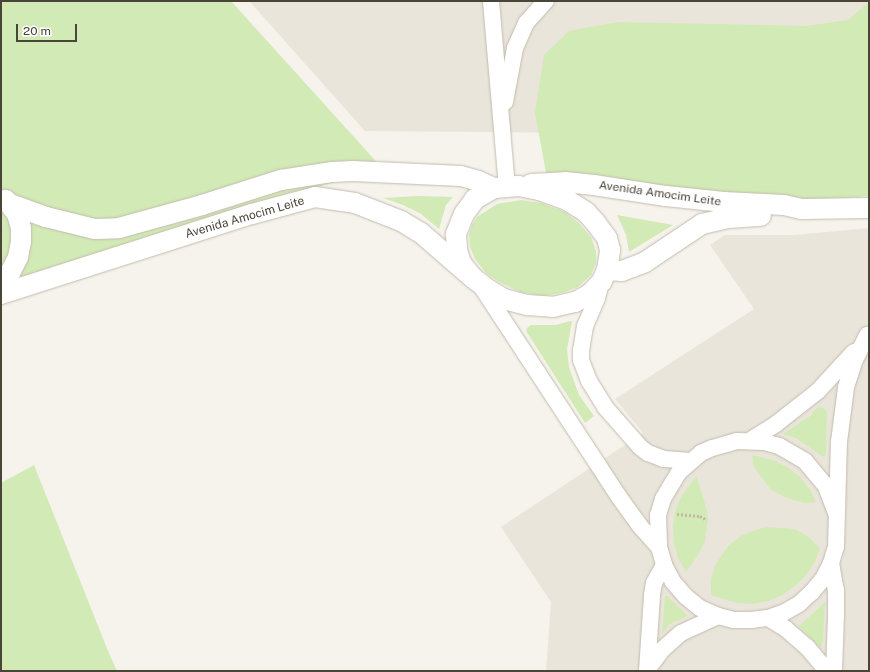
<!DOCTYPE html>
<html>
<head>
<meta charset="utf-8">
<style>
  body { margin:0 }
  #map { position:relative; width:870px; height:672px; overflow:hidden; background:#f6f3ec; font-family:"Public Sans",sans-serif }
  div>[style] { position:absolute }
  .residential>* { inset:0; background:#eae5da }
  .green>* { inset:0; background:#d2eab5 }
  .path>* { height:2.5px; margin-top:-1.25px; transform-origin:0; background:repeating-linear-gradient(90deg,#c4b79f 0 2px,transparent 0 4px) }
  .roads { filter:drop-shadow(0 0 1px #c2bbae) drop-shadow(0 0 1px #c2bbae) }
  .minor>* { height:16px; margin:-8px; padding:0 8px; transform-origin:8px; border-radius:8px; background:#fff }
  .tertiary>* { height:20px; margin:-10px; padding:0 10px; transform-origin:10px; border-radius:10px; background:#fff }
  span { translate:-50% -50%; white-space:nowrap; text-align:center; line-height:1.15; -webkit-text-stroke:4px #fff; paint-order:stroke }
  .street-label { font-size:12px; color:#4b4439 }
  .frame { position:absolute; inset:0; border:2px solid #4b4439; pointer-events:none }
  .scale { position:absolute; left:16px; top:24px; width:61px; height:18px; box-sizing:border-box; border:2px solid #4b4439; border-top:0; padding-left:5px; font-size:12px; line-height:14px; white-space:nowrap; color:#4b4439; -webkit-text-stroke:3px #fff; paint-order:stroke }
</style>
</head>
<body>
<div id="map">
  <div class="residential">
    <div style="clip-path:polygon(249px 1px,869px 1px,869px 81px,818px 135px,365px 131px)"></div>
    <div style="clip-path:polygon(869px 228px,869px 671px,546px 671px,551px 602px,501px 527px,643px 433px,615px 399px,754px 309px,710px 245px,725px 235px,795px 235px)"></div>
  </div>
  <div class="green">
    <div style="clip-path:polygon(1px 1px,231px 1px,383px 169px,321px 186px,285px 194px,1px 285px)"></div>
    <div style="clip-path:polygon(869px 2px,869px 196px,760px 204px,547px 178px,535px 113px,544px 55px,569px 31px,618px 22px,806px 26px,848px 20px)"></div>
    <div style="clip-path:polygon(418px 196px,453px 197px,446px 205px,439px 229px,421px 214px,403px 205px,383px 198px)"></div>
    <div style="clip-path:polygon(521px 200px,541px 203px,565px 212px,578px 222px,591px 237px,596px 251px,596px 263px,591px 275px,578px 287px,562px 293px,543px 296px,520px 292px,499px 282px,486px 273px,475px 259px,470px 247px,469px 235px,472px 225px,477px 217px,497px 204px)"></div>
    <div style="clip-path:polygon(617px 215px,673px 225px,629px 252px,626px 235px)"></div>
    <div style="clip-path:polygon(570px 321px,572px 321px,567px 350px,569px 367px,579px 395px,594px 416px,585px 423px,526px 331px,527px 328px,531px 325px,556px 325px)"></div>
    <div style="clip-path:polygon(822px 407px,827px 412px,826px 454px,823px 457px,796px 438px,783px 434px,810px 416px,817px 408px)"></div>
    <div style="clip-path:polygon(752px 455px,773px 460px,787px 467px,799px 476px,809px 488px,816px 502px,804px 503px,787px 498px,771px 490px,754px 467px)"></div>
    <div style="clip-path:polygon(34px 465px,108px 651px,117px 671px,1px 671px,1px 483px)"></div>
    <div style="clip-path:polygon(696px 476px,704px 500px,708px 516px,707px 527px,705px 541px,698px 555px,686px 572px,678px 558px,674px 543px,673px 527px,675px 512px,681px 497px)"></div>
    <div style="clip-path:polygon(768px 527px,795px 529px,807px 536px,820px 548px,815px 562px,806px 575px,795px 586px,782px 595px,768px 601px,753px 604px,737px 603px,711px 595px,711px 579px,715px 566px,721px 556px,729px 545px,741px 536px,758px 529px)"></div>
    <div style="clip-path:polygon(665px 596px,667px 596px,688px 616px,670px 624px,662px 634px)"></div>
    <div style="clip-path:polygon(825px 602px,823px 641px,821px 647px,819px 647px,799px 626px)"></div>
  </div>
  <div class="path">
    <div style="left:677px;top:514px;width:23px;rotate:5deg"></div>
    <div style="left:700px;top:516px;width:8px;rotate:30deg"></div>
  </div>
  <div class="roads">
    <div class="minor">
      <div style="left:491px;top:1px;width:187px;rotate:85.1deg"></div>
      <div style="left:505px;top:102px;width:55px;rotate:-79.5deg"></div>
      <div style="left:515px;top:48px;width:27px;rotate:-66deg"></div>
      <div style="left:526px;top:23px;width:30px;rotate:-48deg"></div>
      <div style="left:601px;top:283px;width:16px;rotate:105deg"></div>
      <div style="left:597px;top:298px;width:30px;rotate:113deg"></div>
      <div style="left:585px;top:326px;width:24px;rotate:99deg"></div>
      <div style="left:581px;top:350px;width:10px;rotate:90deg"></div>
      <div style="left:581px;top:360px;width:22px;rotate:69deg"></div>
      <div style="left:589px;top:381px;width:31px;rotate:58deg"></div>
      <div style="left:605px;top:407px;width:53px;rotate:48.8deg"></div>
      <div style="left:640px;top:447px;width:10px;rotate:37deg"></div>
      <div style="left:648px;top:453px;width:17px;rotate:21deg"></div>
      <div style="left:664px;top:459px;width:27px;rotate:4deg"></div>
      <div style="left:481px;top:286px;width:252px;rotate:56.8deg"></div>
      <div style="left:619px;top:497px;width:34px;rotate:54deg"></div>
      <div style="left:639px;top:525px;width:30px;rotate:48deg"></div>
      <div style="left:749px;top:441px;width:32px;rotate:-32deg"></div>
      <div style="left:776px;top:424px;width:53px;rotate:-38.2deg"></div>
      <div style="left:818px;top:391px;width:53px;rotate:-47.3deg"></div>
      <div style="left:836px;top:513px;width:30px;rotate:-111deg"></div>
      <div style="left:825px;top:485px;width:31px;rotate:-130deg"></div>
      <div style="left:805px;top:461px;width:30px;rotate:-150deg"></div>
      <div style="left:779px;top:446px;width:16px;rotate:-165deg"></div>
      <div style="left:764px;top:442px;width:27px;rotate:-178deg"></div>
      <div style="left:737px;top:441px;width:26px;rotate:164deg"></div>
      <div style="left:712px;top:448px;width:12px;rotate:156deg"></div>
      <div style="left:701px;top:453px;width:29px;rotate:139deg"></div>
      <div style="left:679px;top:472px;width:31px;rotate:121deg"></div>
      <div style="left:663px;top:499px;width:17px;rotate:107deg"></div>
      <div style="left:658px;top:515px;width:32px;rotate:88deg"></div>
      <div style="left:659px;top:547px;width:19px;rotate:74deg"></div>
      <div style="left:664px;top:565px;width:19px;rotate:62deg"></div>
      <div style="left:673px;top:582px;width:18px;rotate:49deg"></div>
      <div style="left:685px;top:596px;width:19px;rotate:39deg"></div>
      <div style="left:700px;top:608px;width:20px;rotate:24deg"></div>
      <div style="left:718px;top:616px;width:16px;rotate:14deg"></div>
      <div style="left:734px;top:620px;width:17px"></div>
      <div style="left:751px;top:620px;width:17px;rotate:-7deg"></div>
      <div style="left:768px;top:618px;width:18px;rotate:-19deg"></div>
      <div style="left:785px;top:612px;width:16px;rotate:-30deg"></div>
      <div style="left:799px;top:604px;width:18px;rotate:-43deg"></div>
      <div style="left:812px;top:592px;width:17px;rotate:-50deg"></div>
      <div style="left:823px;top:579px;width:18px;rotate:-63deg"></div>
      <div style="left:831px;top:563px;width:17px;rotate:-73deg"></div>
      <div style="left:836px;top:547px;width:105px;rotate:-88.4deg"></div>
      <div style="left:839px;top:442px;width:55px;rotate:-82.7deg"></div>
      <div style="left:846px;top:387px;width:28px;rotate:-72deg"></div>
      <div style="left:855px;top:360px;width:28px;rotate:-64deg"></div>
      <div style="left:831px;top:563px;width:27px;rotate:80deg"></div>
      <div style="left:836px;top:590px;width:26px;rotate:90deg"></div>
      <div style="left:836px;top:616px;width:55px;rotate:92.1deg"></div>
      <div style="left:768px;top:618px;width:21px;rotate:31deg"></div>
      <div style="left:786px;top:629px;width:28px;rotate:41deg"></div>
      <div style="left:807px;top:647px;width:26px;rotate:50deg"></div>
      <div style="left:824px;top:667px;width:4px;rotate:76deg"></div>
      <div style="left:647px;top:670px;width:26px;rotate:-53deg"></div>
      <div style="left:663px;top:649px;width:24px;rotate:-42deg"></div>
      <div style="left:681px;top:633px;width:41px;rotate:-24.7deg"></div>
      <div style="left:647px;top:671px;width:76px;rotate:-86.2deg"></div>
      <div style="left:652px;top:595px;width:12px;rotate:-81deg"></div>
      <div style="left:654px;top:583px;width:21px;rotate:-61deg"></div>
    </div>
    <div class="tertiary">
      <div style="left:531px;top:184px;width:34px;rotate:-3deg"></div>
      <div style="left:565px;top:182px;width:29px;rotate:6deg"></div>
      <div style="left:594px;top:185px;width:73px;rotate:8.7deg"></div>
      <div style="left:666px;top:196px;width:58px;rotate:5.9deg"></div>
      <div style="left:724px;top:202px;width:60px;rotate:2.9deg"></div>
      <div style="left:784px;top:205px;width:17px;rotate:13deg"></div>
      <div style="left:801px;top:209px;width:68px;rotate:-0.8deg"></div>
      <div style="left:10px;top:204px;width:38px;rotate:20deg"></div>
      <div style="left:46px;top:217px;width:50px;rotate:13.8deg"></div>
      <div style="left:95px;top:229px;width:24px;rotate:-2deg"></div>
      <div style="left:119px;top:228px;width:86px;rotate:-15.5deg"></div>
      <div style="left:202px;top:205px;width:83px;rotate:-17.6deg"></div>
      <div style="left:281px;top:180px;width:52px;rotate:-8.9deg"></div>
      <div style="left:332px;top:172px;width:21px;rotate:-3deg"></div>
      <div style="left:353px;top:171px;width:108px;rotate:2.7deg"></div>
      <div style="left:461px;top:176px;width:18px;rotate:16deg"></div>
      <div style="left:478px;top:181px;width:17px;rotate:24deg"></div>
      <div style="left:607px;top:270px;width:15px;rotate:4deg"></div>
      <div style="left:622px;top:271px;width:25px;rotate:-21deg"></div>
      <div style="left:645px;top:262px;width:69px;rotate:-33.7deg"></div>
      <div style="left:702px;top:224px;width:28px;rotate:-13deg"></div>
      <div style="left:729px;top:218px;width:32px;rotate:-4deg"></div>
      <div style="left:1px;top:284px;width:14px;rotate:-51deg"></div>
      <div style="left:10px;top:273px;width:18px;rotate:-63deg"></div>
      <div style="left:18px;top:257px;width:16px;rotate:-79deg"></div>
      <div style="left:21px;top:241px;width:13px;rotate:-90deg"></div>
      <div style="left:21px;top:228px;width:15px;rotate:-106deg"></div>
      <div style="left:17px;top:214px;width:18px;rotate:-128deg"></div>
      <div style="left:1px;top:294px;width:263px;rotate:-17.7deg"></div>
      <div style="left:252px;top:214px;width:65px;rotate:-15.1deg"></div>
      <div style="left:315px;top:197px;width:40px;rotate:8.5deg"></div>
      <div style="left:355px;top:203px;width:49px;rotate:21.4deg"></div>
      <div style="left:401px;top:221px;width:23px;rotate:31deg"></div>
      <div style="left:421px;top:233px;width:69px;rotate:40.9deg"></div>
      <div style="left:473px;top:278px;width:20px;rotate:37deg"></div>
      <div style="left:489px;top:290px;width:17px;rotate:31deg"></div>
      <div style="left:504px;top:299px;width:24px;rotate:15deg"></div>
      <div style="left:527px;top:305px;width:26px;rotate:4deg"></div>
      <div style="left:553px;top:307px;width:23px;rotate:-13deg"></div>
      <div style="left:575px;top:302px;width:17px;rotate:-28deg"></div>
      <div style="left:590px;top:294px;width:18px;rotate:-47deg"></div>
      <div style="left:602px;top:281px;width:12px;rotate:-66deg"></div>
      <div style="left:607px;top:270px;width:20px;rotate:-81deg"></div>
      <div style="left:610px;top:250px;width:12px;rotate:-104deg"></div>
      <div style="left:607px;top:238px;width:20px;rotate:-127deg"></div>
      <div style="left:595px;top:222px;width:13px;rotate:-132deg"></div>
      <div style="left:586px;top:212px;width:22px;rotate:-148deg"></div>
      <div style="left:567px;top:200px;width:30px;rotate:-160deg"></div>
      <div style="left:539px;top:190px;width:21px;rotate:-169deg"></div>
      <div style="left:518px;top:186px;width:24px;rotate:175deg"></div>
      <div style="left:494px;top:188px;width:22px;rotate:150deg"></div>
      <div style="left:475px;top:199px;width:19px;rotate:126deg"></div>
      <div style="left:464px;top:214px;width:22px;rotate:112deg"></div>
      <div style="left:456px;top:234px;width:16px;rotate:86deg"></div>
      <div style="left:457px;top:250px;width:14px;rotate:73deg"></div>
      <div style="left:461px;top:263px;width:19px;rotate:51deg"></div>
    </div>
  </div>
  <div class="street-label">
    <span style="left:660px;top:194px;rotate:8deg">Avenida Amocim Leite</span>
    <span style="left:245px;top:218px;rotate:-16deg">Avenida Amocim Leite</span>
  </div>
  <div class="frame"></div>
  <div class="scale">20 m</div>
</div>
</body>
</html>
